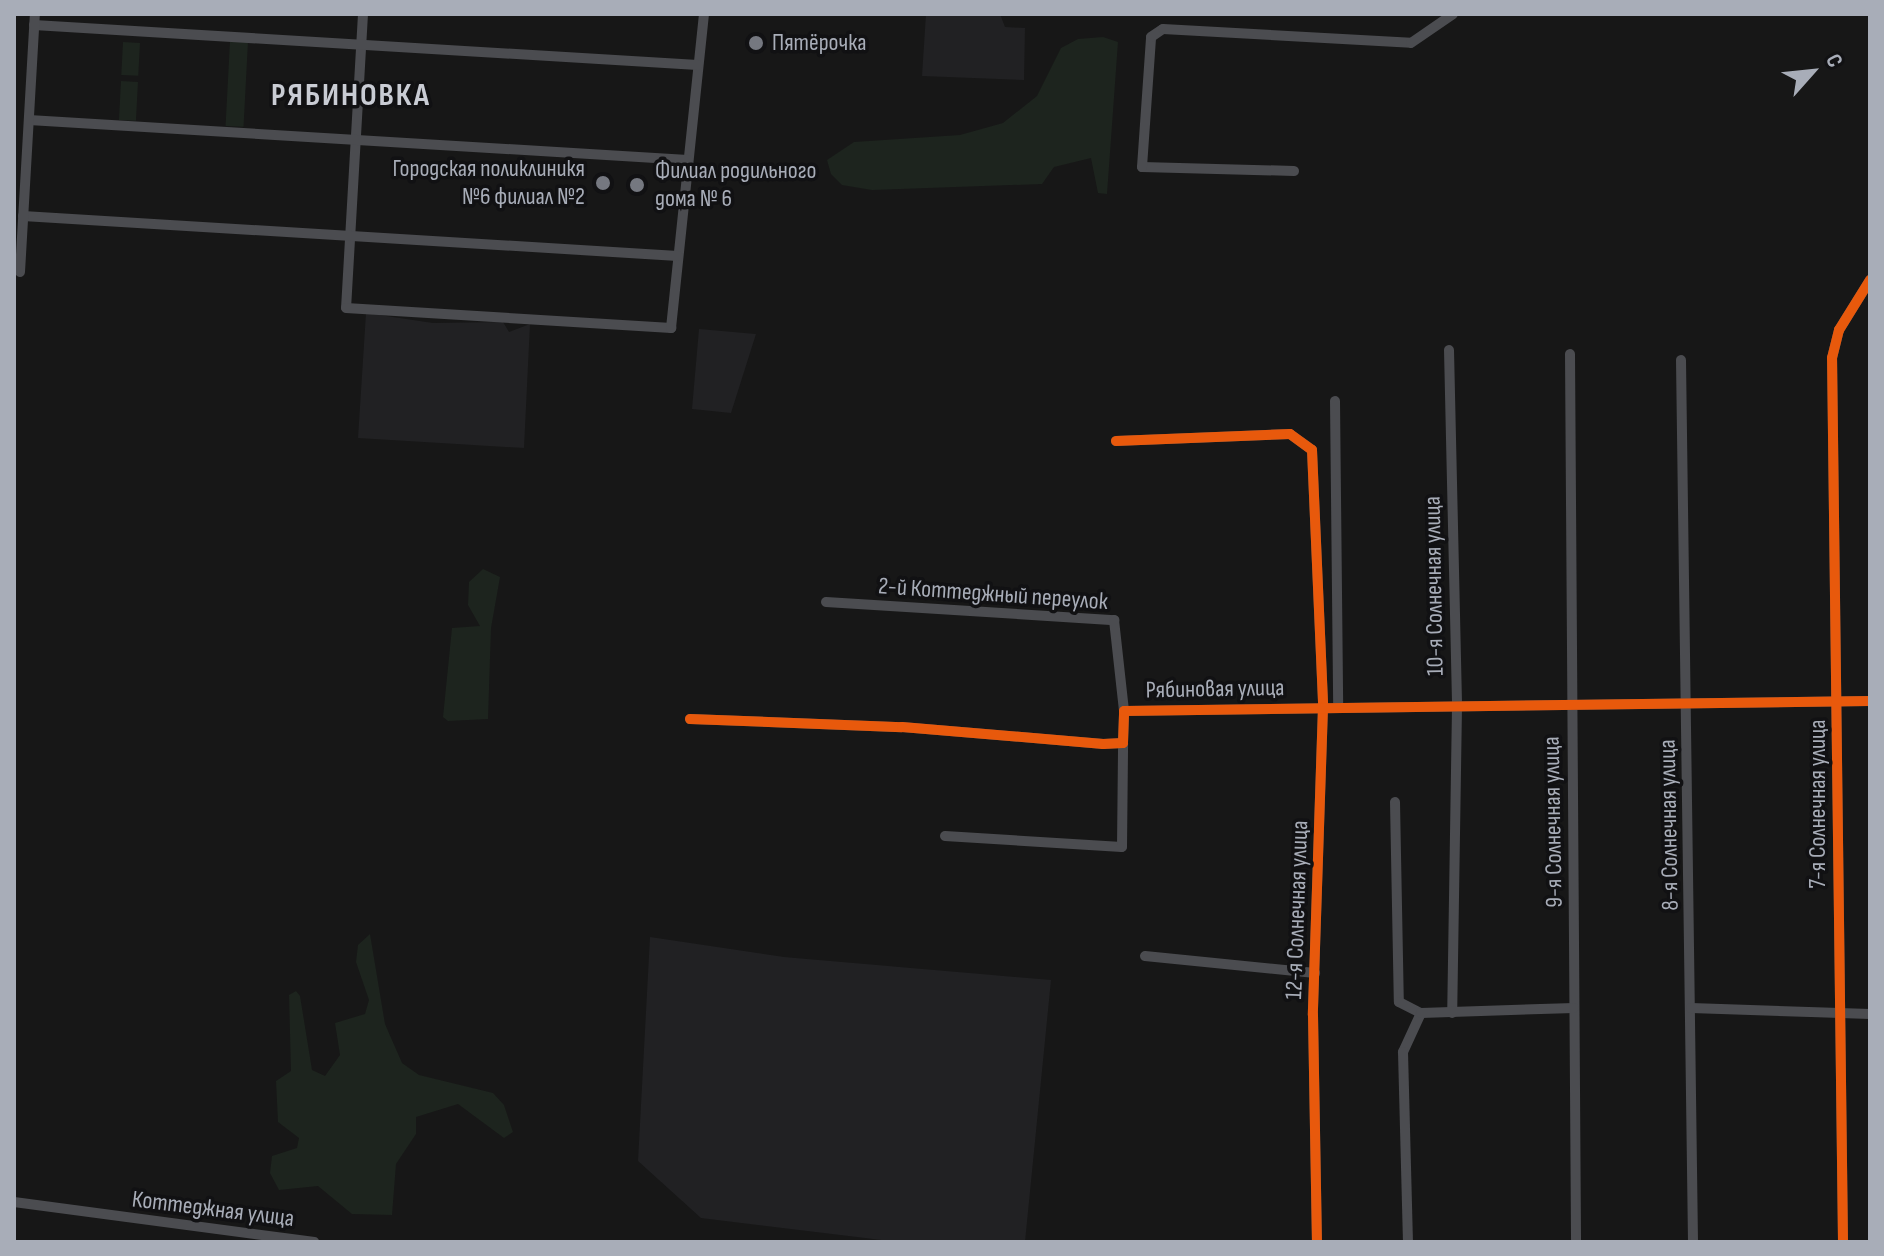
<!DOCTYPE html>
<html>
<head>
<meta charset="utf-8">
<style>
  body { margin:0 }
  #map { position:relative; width:1884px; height:1256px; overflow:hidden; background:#171717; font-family:"Sofia Sans Condensed",sans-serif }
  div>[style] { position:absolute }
  .built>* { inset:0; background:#212123 }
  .green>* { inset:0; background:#1d241e; transform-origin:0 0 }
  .street>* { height:10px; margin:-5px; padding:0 5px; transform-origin:5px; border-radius:5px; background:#4b4c50 }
  .cycleway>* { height:10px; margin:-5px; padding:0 5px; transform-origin:5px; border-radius:5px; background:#e8590c }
  .dots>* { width:22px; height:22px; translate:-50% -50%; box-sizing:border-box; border:4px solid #111113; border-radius:50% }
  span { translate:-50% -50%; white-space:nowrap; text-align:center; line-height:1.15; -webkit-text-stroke:7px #111113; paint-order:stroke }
  .poi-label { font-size:24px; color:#a8adb8 }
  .left { translate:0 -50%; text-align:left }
  .right { translate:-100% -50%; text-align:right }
  .street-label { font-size:24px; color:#a8adb8 }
  .district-label { font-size:32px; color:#c9ccd4; font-weight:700; letter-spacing:2px }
  .frame { position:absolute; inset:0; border:16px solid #a8adb8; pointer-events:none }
  .north { position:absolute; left:1772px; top:32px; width:80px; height:80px; -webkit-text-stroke:6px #111113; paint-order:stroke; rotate:63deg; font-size:22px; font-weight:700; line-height:32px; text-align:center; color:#a8adb8 }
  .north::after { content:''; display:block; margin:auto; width:28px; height:36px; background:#a8adb8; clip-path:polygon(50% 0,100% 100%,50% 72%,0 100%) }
</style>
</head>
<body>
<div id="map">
  <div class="built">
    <div style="clip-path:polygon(926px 14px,1000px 14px,1005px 27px,1025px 28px,1024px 80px,922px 76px)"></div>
    <div style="clip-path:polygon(366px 313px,433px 323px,503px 322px,509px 332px,530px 324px,524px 448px,358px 438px)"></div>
    <div style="clip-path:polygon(699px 329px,756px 334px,731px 413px,692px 409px)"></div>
    <div style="clip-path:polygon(650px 937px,784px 957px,1051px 980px,1025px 1242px,898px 1242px,701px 1218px,638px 1161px)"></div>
  </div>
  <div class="green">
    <div style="clip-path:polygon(1103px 37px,1118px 42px,1107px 194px,1098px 193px,1091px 158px,1054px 167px,1042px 184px,872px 190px,842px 185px,831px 174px,827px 160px,854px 142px,960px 135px,1003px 123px,1037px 96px,1061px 48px,1078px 39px)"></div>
    <div style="left:230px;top:41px;width:18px;height:85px;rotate:3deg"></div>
    <div style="left:123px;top:42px;width:17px;height:33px;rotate:3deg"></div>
    <div style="left:121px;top:81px;width:17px;height:39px;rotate:3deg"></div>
    <div style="clip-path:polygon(483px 569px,500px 577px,491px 628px,488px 719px,448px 721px,443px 717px,452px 628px,480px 626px,468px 605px,469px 582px)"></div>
    <div style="clip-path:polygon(370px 934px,385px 1024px,402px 1063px,419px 1075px,493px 1093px,504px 1105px,513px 1132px,504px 1138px,458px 1104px,416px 1117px,416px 1134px,396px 1164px,392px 1215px,352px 1214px,318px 1186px,279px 1190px,270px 1173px,272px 1156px,297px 1148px,299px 1138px,278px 1122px,276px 1081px,291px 1071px,289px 995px,296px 991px,300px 996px,312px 1070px,325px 1076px,340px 1055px,335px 1023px,365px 1014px,369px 1000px,356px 962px,358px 945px)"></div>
  </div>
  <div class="street">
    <div style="left:363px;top:14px;width:294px;rotate:93.3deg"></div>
    <div style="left:346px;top:308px;width:326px;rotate:3.5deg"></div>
    <div style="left:671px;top:328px;width:316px;rotate:-84deg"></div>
    <div style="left:34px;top:25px;width:665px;rotate:3.45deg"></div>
    <div style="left:29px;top:120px;width:660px;rotate:3.47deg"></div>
    <div style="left:1294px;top:171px;width:152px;rotate:-178.5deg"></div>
    <div style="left:1142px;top:167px;width:130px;rotate:-86deg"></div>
    <div style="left:1151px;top:37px;width:14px;rotate:-34deg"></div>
    <div style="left:1163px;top:29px;width:248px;rotate:3.2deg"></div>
    <div style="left:1411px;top:43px;width:51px;rotate:-34.6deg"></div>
    <div style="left:23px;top:216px;width:656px;rotate:3.49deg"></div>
    <div style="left:20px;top:272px;width:258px;rotate:-86.7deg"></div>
    <div style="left:1449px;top:350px;width:357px;rotate:88.7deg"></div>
    <div style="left:1457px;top:707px;width:306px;rotate:90.9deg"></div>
    <div style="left:1570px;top:354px;width:888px;rotate:89.61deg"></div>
    <div style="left:1681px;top:360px;width:882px;rotate:89.22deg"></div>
    <div style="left:1335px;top:401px;width:305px;rotate:89.4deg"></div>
    <div style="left:1116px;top:441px;width:174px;rotate:-2.3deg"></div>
    <div style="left:1290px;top:434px;width:27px;rotate:36deg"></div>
    <div style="left:1312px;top:450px;width:257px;rotate:87.5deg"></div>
    <div style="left:1323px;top:707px;width:308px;rotate:91.9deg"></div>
    <div style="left:1313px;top:1015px;width:227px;rotate:89deg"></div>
    <div style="left:826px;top:602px;width:289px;rotate:3.6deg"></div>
    <div style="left:1114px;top:620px;width:92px;rotate:83.7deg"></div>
    <div style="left:690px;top:719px;width:212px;rotate:2.2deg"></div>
    <div style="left:902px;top:727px;width:202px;rotate:4.8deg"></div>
    <div style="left:1103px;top:744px;width:20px;rotate:-3deg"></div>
    <div style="left:1123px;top:743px;width:32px;rotate:-88deg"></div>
    <div style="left:1124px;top:711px;width:746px;rotate:-0.77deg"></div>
    <div style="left:1395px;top:802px;width:200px;rotate:88.9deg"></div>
    <div style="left:1399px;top:1002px;width:25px;rotate:27deg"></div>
    <div style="left:1421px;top:1013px;width:43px;rotate:114.8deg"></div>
    <div style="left:1403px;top:1052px;width:190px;rotate:88.5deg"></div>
    <div style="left:945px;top:836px;width:177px;rotate:3.6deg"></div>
    <div style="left:1122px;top:847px;width:104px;rotate:-89.4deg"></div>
    <div style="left:1145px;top:956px;width:171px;rotate:5.7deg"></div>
    <div style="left:1691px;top:1008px;width:179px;rotate:1.9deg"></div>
    <div style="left:1421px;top:1013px;width:153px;rotate:-1.9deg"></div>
    <div style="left:14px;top:1202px;width:303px;rotate:7.6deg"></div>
    <div style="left:1843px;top:1242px;width:884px;rotate:-90.71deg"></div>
    <div style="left:1832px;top:358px;width:29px;rotate:-76deg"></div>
    <div style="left:1839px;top:330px;width:59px;rotate:-58.2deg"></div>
  </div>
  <div class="cycleway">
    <div style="left:1116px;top:441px;width:174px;rotate:-2.3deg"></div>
    <div style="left:1290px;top:434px;width:27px;rotate:36deg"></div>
    <div style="left:1312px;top:450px;width:257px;rotate:87.5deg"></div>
    <div style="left:1323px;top:707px;width:308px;rotate:91.9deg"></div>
    <div style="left:1313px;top:1015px;width:227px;rotate:89deg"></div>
    <div style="left:690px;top:719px;width:212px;rotate:2.2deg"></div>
    <div style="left:902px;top:727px;width:202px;rotate:4.8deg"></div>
    <div style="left:1103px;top:744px;width:20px;rotate:-3deg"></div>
    <div style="left:1123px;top:743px;width:32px;rotate:-88deg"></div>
    <div style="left:1124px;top:711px;width:746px;rotate:-0.77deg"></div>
    <div style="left:1843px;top:1242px;width:884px;rotate:-90.71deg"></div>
    <div style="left:1832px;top:358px;width:29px;rotate:-76deg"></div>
    <div style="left:1839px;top:330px;width:59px;rotate:-58.2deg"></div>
  </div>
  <div class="dots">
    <div style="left:756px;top:43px;background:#757880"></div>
    <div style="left:603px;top:183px;background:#757880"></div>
    <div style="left:637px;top:185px;background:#757880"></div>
  </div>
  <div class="poi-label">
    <span class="left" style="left:772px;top:43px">Пятёрочка</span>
    <span class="right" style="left:585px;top:183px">Городская поликлиникя<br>№6 филиал №2</span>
    <span class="left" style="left:655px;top:185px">Филиал родильного<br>дома № 6</span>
  </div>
  <div class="street-label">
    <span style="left:1434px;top:586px;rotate:-91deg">10-я Солнечная улица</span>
    <span style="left:993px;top:594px;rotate:4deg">2-й Коттеджный переулок</span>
    <span style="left:1215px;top:689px;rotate:-1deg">Рябиновая улица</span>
    <span style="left:1818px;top:804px;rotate:-90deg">7-я Солнечная улица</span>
    <span style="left:1553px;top:822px;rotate:-91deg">9-я Солнечная улица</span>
    <span style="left:1669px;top:825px;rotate:-91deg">8-я Солнечная улица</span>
    <span style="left:1297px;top:910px;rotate:-88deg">12-я Солнечная улица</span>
    <span style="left:213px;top:1209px;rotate:7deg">Коттеджная улица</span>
  </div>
  <div class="district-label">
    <span style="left:351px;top:96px">РЯБИНОВКА</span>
  </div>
  <div class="frame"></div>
  <div class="north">С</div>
</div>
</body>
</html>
